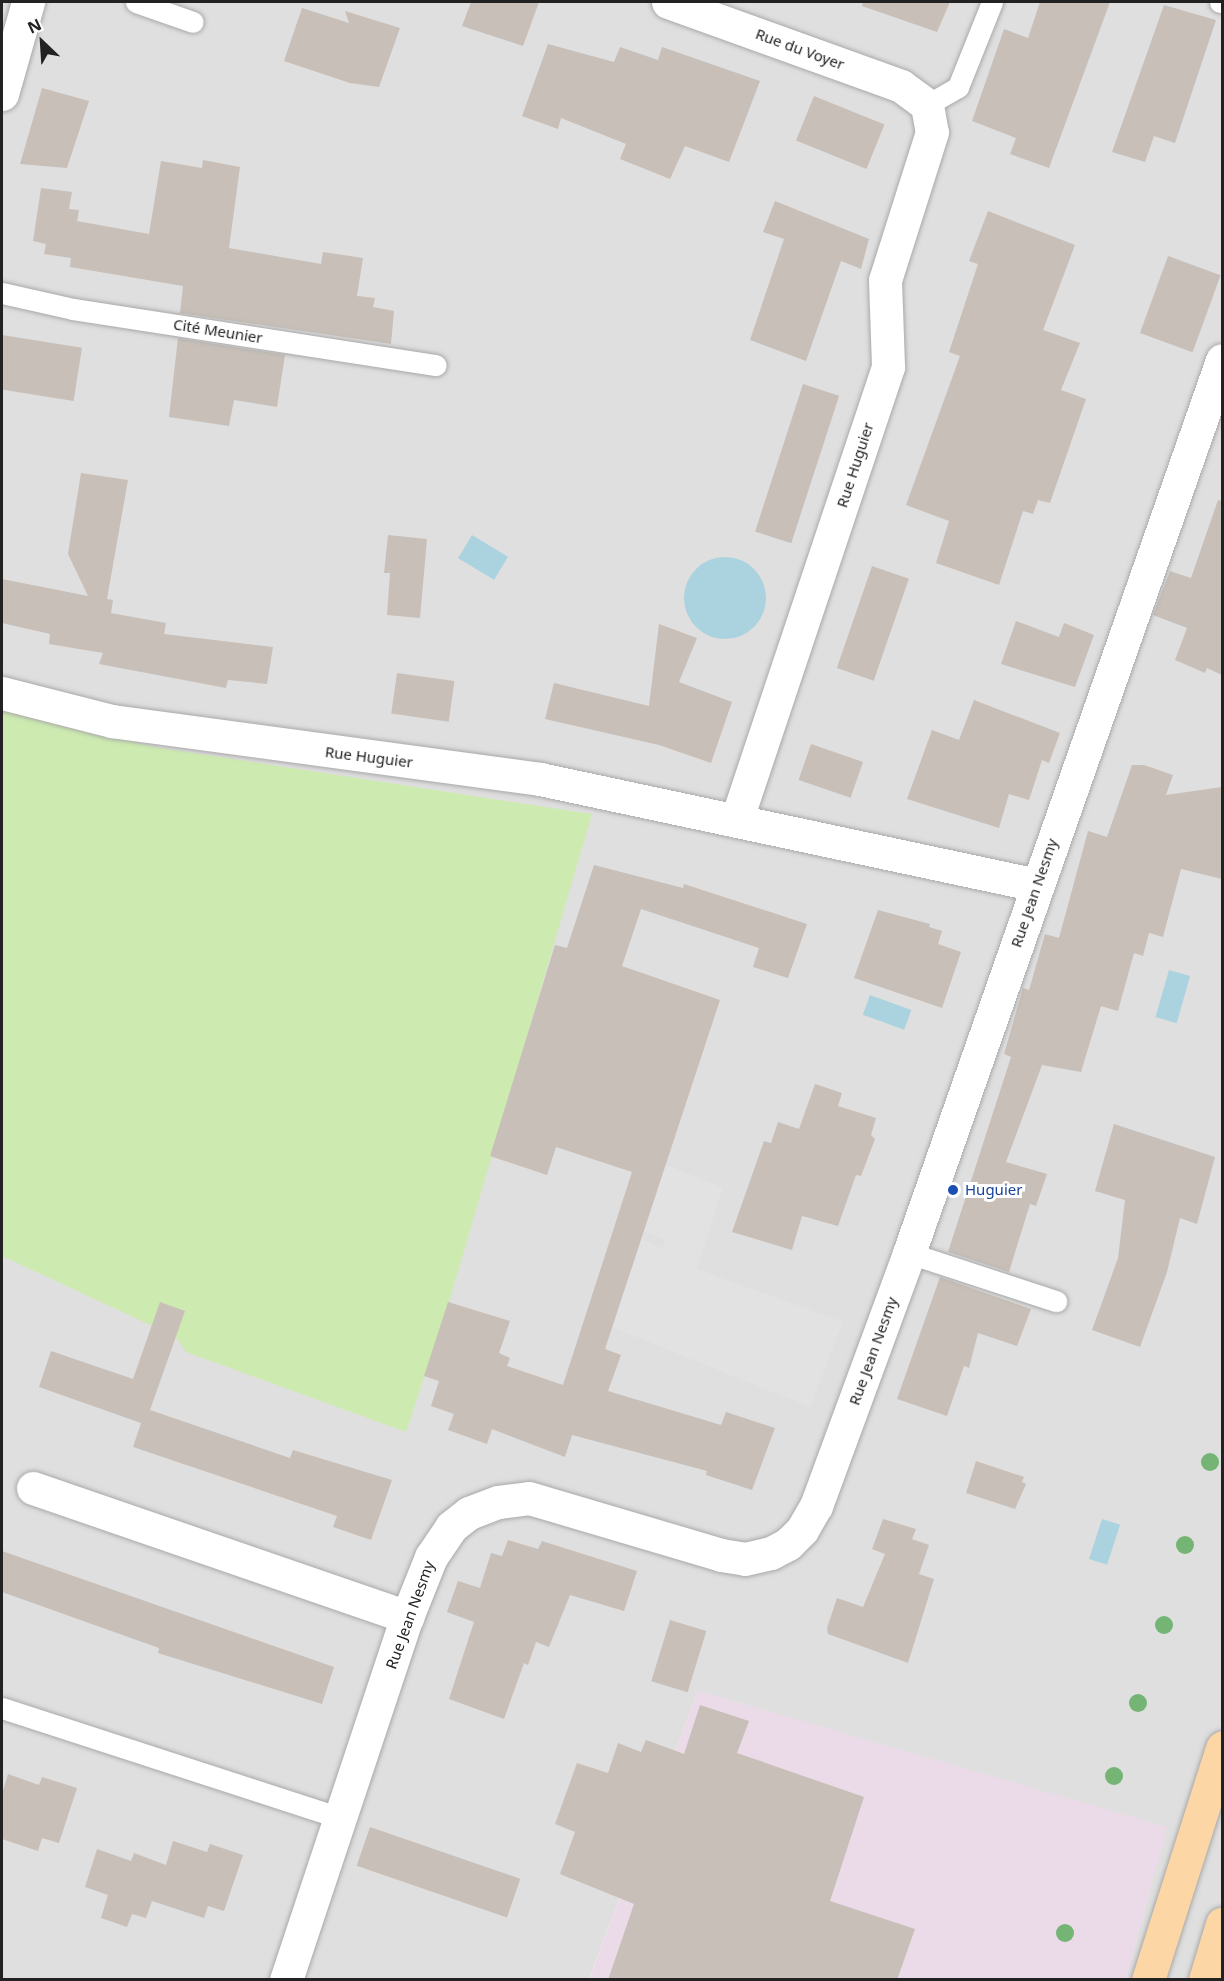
<!DOCTYPE html>
<html>
<head>
<meta charset="utf-8">
<style>
  body { margin:0 }
  #map { position:relative; width:1224px; height:1981px; overflow:hidden; background:#f2efe9; font-family:"Noto Sans",sans-serif }
  div>[style] { position:absolute }
  .residential>* { inset:0; background:#e0dfdf }
  .industrial>* { inset:0; background:#ebdbe8 }
  .grass>* { inset:0; background:#cdebb0 }
  .parking>* { inset:0; background:#e2e2e2 }
  .water>* { inset:0; background:#aad3df; transform-origin:0 0 }
  .round { border-radius:50% }
  .building>* { inset:0; background:#c7bfb8; transform-origin:0 0 }
  .roads { filter:drop-shadow(0 0 2px #a9a9a9) drop-shadow(0 0 2px #a9a9a9) }
  .lane>* { height:21px; margin:-10.5px; padding:0 10.5px; transform-origin:10.5px; border-radius:10.5px; background:#fff }
  .street>* { height:33px; margin:-16.5px; padding:0 16.5px; transform-origin:16.5px; border-radius:16.5px; background:#fff }
  .primary>* { height:33px; margin:-16.5px; padding:0 16.5px; transform-origin:16.5px; border-radius:16.5px; background:#fcd6a4 }
  .trees>* { width:18px; height:18px; margin:-9px; border-radius:50%; background:#74b475 }
  .dots>* { width:16px; height:16px; translate:-50% -50%; box-sizing:border-box; border:3px solid #fff; border-radius:50% }
  span { translate:-50% -50%; white-space:nowrap; text-align:center; line-height:1.15; -webkit-text-stroke:6px #fff; paint-order:stroke }
  .street-label { font-size:15px; color:#222 }
  .transit-label { font-size:15px; color:#164399 }
  .left { translate:0 -50%; text-align:left }
  .frame { position:absolute; inset:0; border:3px solid #222; pointer-events:none }
  .north { position:absolute; left:12px; top:12px; width:60px; height:60px; -webkit-text-stroke:4px #fff; paint-order:stroke; rotate:335deg; font-size:16px; font-weight:700; line-height:24px; text-align:center; color:#222 }
  .north::after { content:''; display:block; margin:auto; width:21px; height:27px; background:#222; clip-path:polygon(50% 0,100% 100%,50% 72%,0 100%) }
</style>
</head>
<body>
<div id="map">
  <div class="residential">
    <div style="clip-path:polygon(2px 2px,1222px 2px,1222px 1979px,1126px 1979px,1166px 1828px,698px 1691px,589px 1979px,2px 1980px)"></div>
  </div>
  <div class="industrial">
    <div style="clip-path:polygon(698px 1691px,1167px 1827px,1126px 1979px,589px 1980px)"></div>
  </div>
  <div class="grass">
    <div style="clip-path:polygon(2px 709px,154px 747px,592px 814px,449px 1302px,406px 1432px,186px 1352px,176px 1337px,2px 1256px)"></div>
  </div>
  <div class="parking">
    <div style="clip-path:polygon(664px 1164px,723px 1188px,697px 1269px,843px 1322px,810px 1407px,612px 1327px,641px 1238px,663px 1249px,665px 1240px,643px 1231px)"></div>
  </div>
  <div class="water">
    <div style="left:472px;top:535px;width:42px;height:27px;rotate:31deg"></div>
    <div class="round" style="left:684px;top:557px;width:82px;height:82px"></div>
    <div style="left:1169px;top:970px;width:22px;height:49px;rotate:16deg"></div>
    <div style="left:870px;top:995px;width:44px;height:21px;rotate:20deg"></div>
    <div style="left:1102px;top:1519px;width:19px;height:42px;rotate:18deg"></div>
  </div>
  <div class="building">
    <div style="clip-path:polygon(471px 2px,539px 2px,523px 46px,462px 26px)"></div>
    <div style="clip-path:polygon(863px 2px,950px 2px,937px 32px,862px 6px)"></div>
    <div style="clip-path:polygon(1040px 2px,1110px 2px,1049px 168px,1010px 154px,1016px 138px,972px 121px,1004px 29px,1028px 38px)"></div>
    <div style="clip-path:polygon(1164px 5px,1216px 20px,1175px 143px,1154px 136px,1145px 162px,1112px 152px)"></div>
    <div style="clip-path:polygon(302px 8px,349px 23px,345px 11px,400px 28px,379px 87px,350px 83px,284px 61px)"></div>
    <div style="clip-path:polygon(548px 44px,614px 62px,620px 47px,658px 60px,662px 47px,760px 81px,729px 162px,685px 146px,670px 179px,620px 159px,626px 144px,561px 118px,558px 129px,522px 116px)"></div>
    <div style="clip-path:polygon(42px 88px,89px 101px,67px 168px,20px 164px)"></div>
    <div style="left:814px;top:96px;width:76px;height:48px;rotate:22deg"></div>
    <div style="clip-path:polygon(203px 160px,240px 167px,229px 248px,321px 264px,323px 252px,363px 258px,357px 296px,375px 298px,373px 307px,394px 311px,391px 344px,180px 313px,183px 286px,70px 267px,71px 258px,44px 254px,46px 244px,33px 241px,41px 188px,72px 192px,69px 209px,79px 210px,77px 221px,149px 234px,161px 161px,202px 168px)"></div>
    <div style="clip-path:polygon(775px 201px,869px 239px,861px 269px,841px 261px,806px 361px,750px 340px,784px 239px,763px 232px)"></div>
    <div style="clip-path:polygon(988px 211px,1075px 245px,1043px 330px,1080px 343px,1061px 390px,1086px 399px,1050px 503px,1038px 500px,1033px 514px,1023px 511px,999px 585px,936px 563px,949px 521px,906px 505px,960px 356px,949px 352px,978px 264px,969px 261px)"></div>
    <div style="left:1168px;top:256px;width:56px;height:82px;rotate:20deg"></div>
    <div style="left:2px;top:335px;width:81px;height:54px;rotate:9deg"></div>
    <div style="clip-path:polygon(178px 338px,285px 355px,277px 407px,234px 400px,229px 426px,169px 417px)"></div>
    <div style="left:803px;top:384px;width:38px;height:155px;rotate:18deg"></div>
    <div style="clip-path:polygon(81px 473px,128px 480px,107px 599px,113px 600px,111px 613px,166px 623px,164px 634px,273px 647px,267px 684px,228px 680px,226px 688px,99px 664px,103px 653px,49px 644px,50px 634px,2px 623px,2px 579px,88px 596px,68px 554px)"></div>
    <div style="clip-path:polygon(1218px 500px,1222px 501px,1222px 675px,1207px 668px,1205px 673px,1175px 660px,1187px 628px,1153px 615px,1170px 571px,1191px 578px)"></div>
    <div style="clip-path:polygon(388px 535px,427px 539px,420px 618px,387px 615px,390px 573px,384px 573px)"></div>
    <div style="left:872px;top:566px;width:39px;height:108px;rotate:19deg"></div>
    <div style="clip-path:polygon(1016px 621px,1059px 637px,1064px 623px,1094px 635px,1075px 687px,1001px 664px)"></div>
    <div style="clip-path:polygon(659px 624px,697px 638px,679px 682px,732px 702px,711px 763px,659px 745px,545px 719px,554px 683px,649px 706px)"></div>
    <div style="left:397px;top:673px;width:58px;height:41px;rotate:8deg"></div>
    <div style="clip-path:polygon(974px 700px,1060px 733px,1049px 763px,1042px 760px,1029px 800px,1009px 794px,999px 828px,907px 799px,932px 730px,959px 740px)"></div>
    <div style="left:811px;top:744px;width:55px;height:38px;rotate:19deg"></div>
    <div style="clip-path:polygon(1132px 765px,1144px 765px,1173px 775px,1166px 795px,1222px 787px,1222px 879px,1181px 869px,1163px 937px,1149px 933px,1143px 956px,1134px 953px,1118px 1011px,1101px 1006px,1081px 1072px,1042px 1065px,1006px 1162px,1047px 1174px,1036px 1206px,1030px 1204px,1009px 1272px,948px 1252px,1011px 1057px,1004px 1054px,1023px 988px,1029px 990px,1045px 934px,1059px 938px,1088px 831px,1107px 837px)"></div>
    <div style="clip-path:polygon(594px 865px,683px 888px,684px 884px,807px 924px,788px 978px,753px 967px,759px 948px,641px 909px,622px 966px,720px 1000px,605px 1349px,621px 1355px,608px 1391px,721px 1425px,726px 1412px,775px 1428px,752px 1490px,706px 1475px,707px 1471px,572px 1435px,565px 1457px,492px 1429px,487px 1444px,448px 1430px,454px 1414px,431px 1406px,439px 1381px,424px 1376px,448px 1302px,510px 1321px,499px 1353px,510px 1358px,507px 1366px,563px 1385px,632px 1172px,556px 1147px,547px 1175px,490px 1156px,555px 945px,567px 948px)"></div>
    <div style="clip-path:polygon(878px 910px,930px 924px,929px 927px,942px 931px,938px 944px,961px 952px,942px 1008px,854px 978px)"></div>
    <div style="clip-path:polygon(815px 1084px,842px 1093px,838px 1106px,876px 1118px,871px 1135px,875px 1139px,861px 1176px,856px 1175px,838px 1226px,802px 1216px,792px 1250px,732px 1232px,764px 1141px,771px 1143px,778px 1122px,799px 1129px)"></div>
    <div style="clip-path:polygon(1114px 1124px,1215px 1157px,1197px 1224px,1180px 1218px,1167px 1272px,1140px 1347px,1092px 1330px,1118px 1258px,1125px 1200px,1095px 1191px)"></div>
    <div style="clip-path:polygon(940px 1277px,1031px 1309px,1017px 1346px,978px 1333px,969px 1368px,964px 1366px,947px 1416px,897px 1399px)"></div>
    <div style="clip-path:polygon(160px 1302px,185px 1311px,150px 1410px,290px 1458px,293px 1450px,392px 1480px,371px 1540px,333px 1527px,337px 1516px,133px 1447px,141px 1423px,39px 1387px,51px 1351px,133px 1379px)"></div>
    <div style="clip-path:polygon(976px 1461px,1024px 1477px,1022px 1482px,1026px 1484px,1015px 1509px,966px 1493px)"></div>
    <div style="clip-path:polygon(883px 1519px,916px 1529px,912px 1539px,929px 1545px,919px 1574px,934px 1579px,908px 1663px,828px 1634px,827px 1628px,837px 1598px,863px 1607px,885px 1554px,872px 1549px)"></div>
    <div style="clip-path:polygon(508px 1540px,538px 1549px,542px 1541px,637px 1571px,624px 1611px,570px 1595px,549px 1647px,536px 1642px,528px 1665px,524px 1663px,504px 1719px,449px 1699px,474px 1622px,447px 1612px,458px 1581px,480px 1588px,491px 1553px,502px 1556px)"></div>
    <div style="clip-path:polygon(2px 1551px,334px 1667px,322px 1704px,158px 1653px,159px 1648px,2px 1592px)"></div>
    <div style="left:670px;top:1620px;width:38px;height:64px;rotate:17deg"></div>
    <div style="clip-path:polygon(700px 1705px,749px 1721px,737px 1753px,864px 1797px,830px 1901px,915px 1929px,897px 1980px,608px 1980px,634px 1904px,560px 1874px,575px 1832px,555px 1824px,577px 1763px,608px 1773px,618px 1743px,641px 1752px,646px 1740px,684px 1754px)"></div>
    <div style="clip-path:polygon(8px 1774px,39px 1785px,42px 1777px,77px 1788px,59px 1843px,42px 1838px,38px 1851px,2px 1839px,2px 1794px)"></div>
    <div style="left:370px;top:1827px;width:159px;height:41px;rotate:19deg"></div>
    <div style="clip-path:polygon(173px 1841px,207px 1852px,210px 1844px,243px 1855px,224px 1911px,208px 1906px,204px 1918px,152px 1901px,146px 1918px,132px 1914px,127px 1927px,101px 1918px,108px 1895px,85px 1887px,97px 1849px,131px 1861px,134px 1853px,166px 1865px)"></div>
  </div>
  <div class="roads">
    <div class="lane">
      <div style="left:136px;top:2px;width:60px;rotate:19.3deg"></div>
      <div style="left:1220px;top:2px;width:2px"></div>
      <div style="left:927px;top:105px;width:36px;rotate:-30deg"></div>
      <div style="left:958px;top:87px;width:92px;rotate:-68.2deg"></div>
      <div style="left:2px;top:293px;width:73px;rotate:12.7deg"></div>
      <div style="left:73px;top:309px;width:367px;rotate:8.8deg"></div>
      <div style="left:909px;top:1253px;width:155px;rotate:18.1deg"></div>
      <div style="left:2px;top:1708px;width:356px;rotate:18deg"></div>
    </div>
    <div class="street">
      <div style="left:668px;top:2px;width:248px;rotate:19.8deg"></div>
      <div style="left:901px;top:86px;width:32px;rotate:36deg"></div>
      <div style="left:927px;top:105px;width:27px;rotate:80deg"></div>
      <div style="left:932px;top:132px;width:155px;rotate:107.6deg"></div>
      <div style="left:885px;top:280px;width:87px;rotate:88deg"></div>
      <div style="left:888px;top:367px;width:477px;rotate:108.5deg"></div>
      <div style="left:2px;top:94px;width:96px;rotate:-74.2deg"></div>
      <div style="left:2px;top:693px;width:114px;rotate:14.3deg"></div>
      <div style="left:112px;top:721px;width:432px;rotate:7.7deg"></div>
      <div style="left:540px;top:779px;width:508px;rotate:12.04deg"></div>
      <div style="left:33px;top:1488px;width:396px;rotate:19deg"></div>
      <div style="left:286px;top:1980px;width:383px;rotate:-71.6deg"></div>
      <div style="left:407px;top:1617px;width:65px;rotate:-68.2deg"></div>
      <div style="left:431px;top:1557px;width:36px;rotate:-56deg"></div>
      <div style="left:451px;top:1527px;width:23px;rotate:-38deg"></div>
      <div style="left:469px;top:1513px;width:31px;rotate:-21deg"></div>
      <div style="left:498px;top:1502px;width:31px;rotate:-7deg"></div>
      <div style="left:529px;top:1498px;width:200px;rotate:16.5deg"></div>
      <div style="left:721px;top:1555px;width:24px;rotate:9deg"></div>
      <div style="left:745px;top:1559px;width:27px;rotate:-13deg"></div>
      <div style="left:771px;top:1553px;width:19px;rotate:-28deg"></div>
      <div style="left:788px;top:1544px;width:20px;rotate:-45deg"></div>
      <div style="left:802px;top:1530px;width:28px;rotate:-60deg"></div>
      <div style="left:816px;top:1506px;width:270px;rotate:-69.8deg"></div>
      <div style="left:909px;top:1253px;width:946px;rotate:-70.68deg"></div>
    </div>
    <div class="primary">
      <div style="left:1148px;top:1980px;width:244px;rotate:-72.3deg"></div>
      <div style="left:1205px;top:1980px;width:59px;rotate:-73.1deg"></div>
    </div>
  </div>
  <div class="trees">
    <div style="left:1210px;top:1462px"></div>
    <div style="left:1185px;top:1545px"></div>
    <div style="left:1164px;top:1625px"></div>
    <div style="left:1138px;top:1703px"></div>
    <div style="left:1114px;top:1776px"></div>
    <div style="left:1065px;top:1933px"></div>
  </div>
  <div class="dots">
    <div style="left:953px;top:1190px;background:#1a4fb4"></div>
  </div>
  <div class="street-label">
    <span style="left:800px;top:49px;rotate:20deg">Rue du Voyer</span>
    <span style="left:218px;top:331px;rotate:9deg">Cité Meunier</span>
    <span style="left:855px;top:465px;rotate:-72deg">Rue Huguier</span>
    <span style="left:369px;top:757px;rotate:7deg">Rue Huguier</span>
    <span style="left:1034px;top:893px;rotate:-71deg">Rue Jean Nesmy</span>
    <span style="left:873px;top:1351px;rotate:-70deg">Rue Jean Nesmy</span>
    <span style="left:410px;top:1615px;rotate:-70deg">Rue Jean Nesmy</span>
  </div>
  <div class="transit-label">
    <span class="left" style="left:965px;top:1190px">Huguier</span>
  </div>
  <div class="frame"></div>
  <div class="north">N</div>
</div>
</body>
</html>
